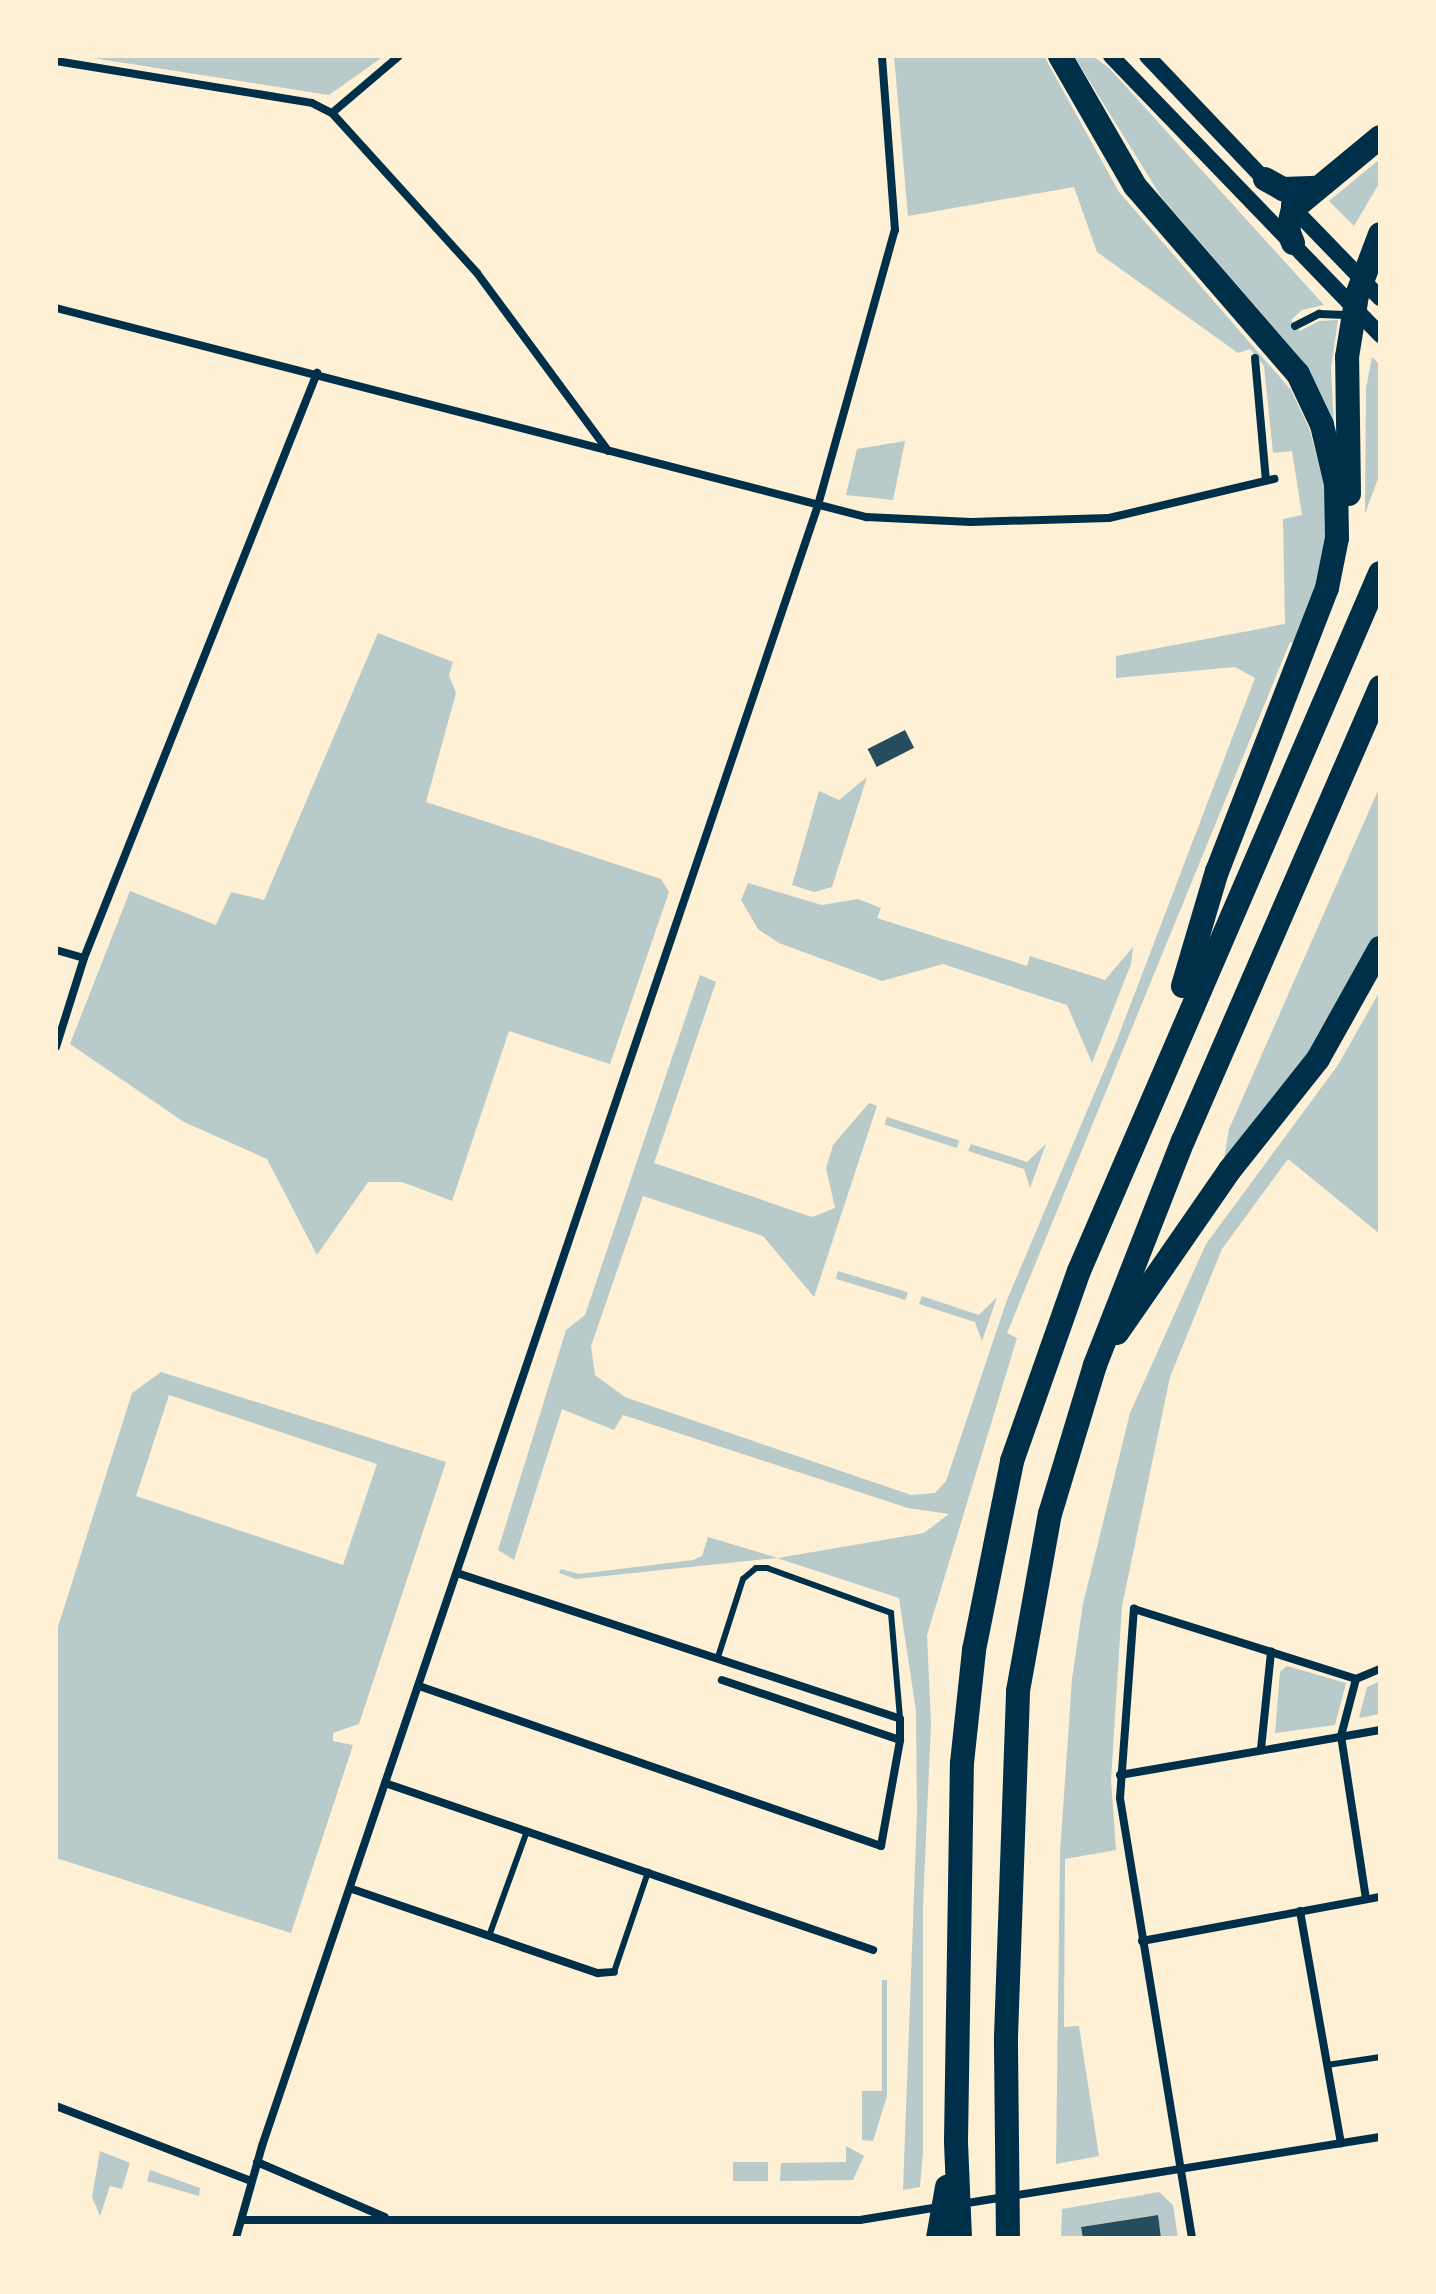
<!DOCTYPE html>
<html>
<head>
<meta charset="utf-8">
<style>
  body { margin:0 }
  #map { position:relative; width:1436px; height:2294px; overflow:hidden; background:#fdf0d5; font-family:"Work Sans",sans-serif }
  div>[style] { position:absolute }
  .green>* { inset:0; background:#b9caca; transform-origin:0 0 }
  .building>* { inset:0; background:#264d5e; transform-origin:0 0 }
  .service>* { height:6px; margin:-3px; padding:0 3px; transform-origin:3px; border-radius:3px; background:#003049 }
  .minor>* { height:8px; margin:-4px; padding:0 4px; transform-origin:4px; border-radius:4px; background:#003049 }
  .secondary>* { height:16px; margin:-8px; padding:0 8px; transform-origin:8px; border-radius:8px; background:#003049 }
  .motorway>* { height:24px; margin:-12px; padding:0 12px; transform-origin:12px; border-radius:12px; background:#003049 }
  span { translate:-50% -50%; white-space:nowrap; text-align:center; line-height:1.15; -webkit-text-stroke:7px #fdf0d5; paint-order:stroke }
  .frame { position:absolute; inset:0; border:58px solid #fdf0d5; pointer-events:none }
</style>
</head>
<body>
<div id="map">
  <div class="green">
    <div style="clip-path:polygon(80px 56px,384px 56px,329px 95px)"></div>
    <div style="clip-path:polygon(894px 56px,1044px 56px,1119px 192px,1291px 390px,1309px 428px,1326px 491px,1327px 549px,1296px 644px,1290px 642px,1007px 1333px,1017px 1338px,927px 1635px,931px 1724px,923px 1905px,923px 2151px,920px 2187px,903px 2190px,917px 1814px,916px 1711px,899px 1598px,777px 1558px,576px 1579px,559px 1573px,561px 1569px,579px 1574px,693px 1560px,702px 1556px,708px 1537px,778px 1558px,924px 1533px,949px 1514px,908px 1508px,623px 1415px,614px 1430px,562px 1409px,514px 1560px,498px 1550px,566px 1330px,585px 1315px,700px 975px,716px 982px,654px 1163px,812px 1217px,835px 1208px,826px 1168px,833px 1145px,869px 1103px,877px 1106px,814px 1297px,763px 1236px,643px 1196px,591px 1346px,595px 1375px,625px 1397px,911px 1495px,935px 1493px,946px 1481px,1007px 1300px,1117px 1040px,1255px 678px,1235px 667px,1116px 678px,1116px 656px,1285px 624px,1283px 519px,1302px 515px,1292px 451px,1273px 453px,1264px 366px,1250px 349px,1238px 353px,1097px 252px,1074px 187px,908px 216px)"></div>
    <div style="clip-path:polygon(1074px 56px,1093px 56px,1109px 68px,1324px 305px,1302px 310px,1291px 320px,1300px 331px,1319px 321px,1338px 320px,1331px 368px,1334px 429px,1301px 359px,1162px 198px)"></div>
    <div style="clip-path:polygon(1380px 159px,1380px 182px,1354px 226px,1329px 201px)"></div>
    <div style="clip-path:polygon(1372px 357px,1380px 365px,1380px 473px,1365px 514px,1366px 388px)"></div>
    <div style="clip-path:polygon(905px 441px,893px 500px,846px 495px,857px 449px)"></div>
    <div style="clip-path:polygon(378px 633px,453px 662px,449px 675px,456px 693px,426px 802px,661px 879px,669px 892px,610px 1064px,509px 1031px,452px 1201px,402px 1182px,368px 1182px,317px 1255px,267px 1159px,184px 1122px,70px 1044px,130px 891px,216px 925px,231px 892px,264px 900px)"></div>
    <div style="clip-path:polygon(867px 777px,832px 887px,814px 892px,792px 885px,819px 791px,839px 800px)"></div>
    <div style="clip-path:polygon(1380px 786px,1380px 936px,1318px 1046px,1223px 1165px,1229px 1129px)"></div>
    <div style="clip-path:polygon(748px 883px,822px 905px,858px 899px,881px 908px,877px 918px,1027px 966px,1030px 956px,1105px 980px,1133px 947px,1131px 964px,1092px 1063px,1067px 1005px,943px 964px,882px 981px,779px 943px,758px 929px,741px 900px)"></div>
    <div style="clip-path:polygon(1380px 991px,1380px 1234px,1288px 1159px,1222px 1249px,1170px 1377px,1122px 1606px,1111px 1780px,1116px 1850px,1065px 1859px,1064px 2027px,1079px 2026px,1099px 2156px,1056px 2164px,1060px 1853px,1072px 1679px,1083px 1604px,1130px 1413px,1206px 1244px,1338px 1065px)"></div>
    <div style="left:887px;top:1117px;width:76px;height:8px;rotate:18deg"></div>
    <div style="clip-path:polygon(971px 1144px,1027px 1162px,1046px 1144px,1030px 1188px,1024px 1169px,968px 1151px)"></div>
    <div style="left:838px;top:1271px;width:73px;height:8px;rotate:17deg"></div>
    <div style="clip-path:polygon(922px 1296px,979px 1315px,997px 1297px,982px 1341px,975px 1322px,919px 1304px)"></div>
    <div style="clip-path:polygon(evenodd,161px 1372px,446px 1462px,359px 1724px,333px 1733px,333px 1741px,353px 1745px,291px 1933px,56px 1858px,56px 1633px,132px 1393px,161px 1372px,169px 1395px,377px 1464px,343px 1565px,136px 1496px,169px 1395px)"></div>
    <div style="clip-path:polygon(1287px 1666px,1346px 1683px,1335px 1725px,1275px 1733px,1280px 1672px)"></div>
    <div style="clip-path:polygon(1380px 1681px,1380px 1714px,1359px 1718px,1367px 1687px)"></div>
    <div style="clip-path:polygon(882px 1980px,887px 1980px,887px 2096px,873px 2141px,862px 2140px,862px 2091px,882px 2091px)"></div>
    <div style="clip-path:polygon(846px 2146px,864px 2156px,853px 2180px,780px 2181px,781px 2163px,846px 2162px)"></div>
    <div style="clip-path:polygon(100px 2151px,130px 2163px,122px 2189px,110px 2186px,100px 2216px,92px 2197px)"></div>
    <div style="left:733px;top:2162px;width:35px;height:19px"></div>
    <div style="clip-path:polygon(150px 2170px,200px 2188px,199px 2196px,147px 2181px)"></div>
    <div style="clip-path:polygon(1159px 2192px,1173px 2205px,1178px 2238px,1161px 2238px,1157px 2215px,1081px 2227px,1083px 2238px,1061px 2238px,1062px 2209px)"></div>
  </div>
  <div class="building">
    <div style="left:905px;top:730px;width:20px;height:42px;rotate:63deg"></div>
    <div style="clip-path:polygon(1158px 2215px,1161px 2238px,1083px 2238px,1081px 2227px)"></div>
  </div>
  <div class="service">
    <div style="left:718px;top:1657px;width:82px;rotate:-72.2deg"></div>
    <div style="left:743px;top:1579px;width:17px;rotate:-40deg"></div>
    <div style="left:756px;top:1568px;width:11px"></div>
    <div style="left:767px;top:1568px;width:132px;rotate:19.9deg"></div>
    <div style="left:891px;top:1613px;width:106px;rotate:85.1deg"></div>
    <div style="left:489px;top:1936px;width:112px;rotate:-70.1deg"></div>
    <div style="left:614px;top:1972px;width:106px;rotate:-71.2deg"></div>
    <div style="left:1327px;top:2065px;width:54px;rotate:-8.6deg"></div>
  </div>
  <div class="minor">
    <div style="left:56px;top:61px;width:259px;rotate:9.3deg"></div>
    <div style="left:312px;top:103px;width:22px;rotate:27deg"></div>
    <div style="left:332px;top:113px;width:216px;rotate:47.8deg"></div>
    <div style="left:477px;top:273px;width:221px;rotate:53.6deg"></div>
    <div style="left:332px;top:113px;width:88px;rotate:-40.4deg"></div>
    <div style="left:56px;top:308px;width:837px;rotate:14.47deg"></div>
    <div style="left:866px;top:517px;width:105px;rotate:2.7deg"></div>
    <div style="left:971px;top:522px;width:138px;rotate:-1.7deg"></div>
    <div style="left:1109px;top:518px;width:170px;rotate:-13.3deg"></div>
    <div style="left:1295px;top:326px;width:27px;rotate:-27deg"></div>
    <div style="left:1319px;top:314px;width:33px;rotate:2deg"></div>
    <div style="left:1255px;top:358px;width:123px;rotate:84.9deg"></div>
    <div style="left:56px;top:950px;width:29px;rotate:16deg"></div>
    <div style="left:56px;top:1047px;width:93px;rotate:-72.5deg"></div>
    <div style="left:84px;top:958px;width:630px;rotate:-68.28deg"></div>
    <div style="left:457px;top:1573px;width:466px;rotate:18.2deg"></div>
    <div style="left:900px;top:1719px;width:21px;rotate:90deg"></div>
    <div style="left:419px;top:1686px;width:489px;rotate:19.1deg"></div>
    <div style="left:881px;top:1846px;width:108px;rotate:-79.8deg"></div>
    <div style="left:900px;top:1740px;width:188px;rotate:-161.4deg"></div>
    <div style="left:1261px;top:1749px;width:98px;rotate:-84.1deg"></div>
    <div style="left:1271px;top:1652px;width:89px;rotate:17.6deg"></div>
    <div style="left:1120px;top:1775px;width:264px;rotate:-9.8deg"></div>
    <div style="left:385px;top:1783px;width:516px;rotate:18.89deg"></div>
    <div style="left:352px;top:1889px;width:260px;rotate:18.9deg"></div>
    <div style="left:598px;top:1973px;width:16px;rotate:-4deg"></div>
    <div style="left:1366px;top:1899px;width:165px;rotate:-98.7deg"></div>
    <div style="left:1341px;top:1736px;width:59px;rotate:-75.3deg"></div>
    <div style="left:1356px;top:1679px;width:26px;rotate:-23deg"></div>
    <div style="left:1300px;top:1911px;width:236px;rotate:80deg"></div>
    <div style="left:1142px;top:1941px;width:242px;rotate:-10.5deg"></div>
    <div style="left:56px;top:2106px;width:209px;rotate:21deg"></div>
    <div style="left:257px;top:2162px;width:139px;rotate:23.3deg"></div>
    <div style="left:961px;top:2204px;width:424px;rotate:-9.1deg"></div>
    <div style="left:242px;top:2220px;width:618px"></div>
    <div style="left:860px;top:2220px;width:80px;rotate:-9.3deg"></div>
    <div style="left:236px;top:2238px;width:96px;rotate:-74.2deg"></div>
    <div style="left:262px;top:2146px;width:1733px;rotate:-71.28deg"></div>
    <div style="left:818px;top:505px;width:286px;rotate:-74.4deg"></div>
    <div style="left:895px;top:230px;width:174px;rotate:-94.3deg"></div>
    <div style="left:1192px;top:2238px;width:446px;rotate:-99.3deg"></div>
    <div style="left:1120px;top:1798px;width:190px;rotate:-85.8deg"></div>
    <div style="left:1134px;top:1609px;width:144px;rotate:17.4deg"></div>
  </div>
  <div class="secondary">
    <div style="left:1111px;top:56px;width:388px;rotate:46deg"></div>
    <div style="left:1147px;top:56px;width:178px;rotate:46.4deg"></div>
    <div style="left:1289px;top:204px;width:131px;rotate:45.9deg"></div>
  </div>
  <div class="motorway">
    <div style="left:1060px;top:56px;width:150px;rotate:60deg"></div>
    <div style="left:1135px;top:186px;width:249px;rotate:49.1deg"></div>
    <div style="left:1298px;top:374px;width:56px;rotate:64.8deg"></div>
    <div style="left:1322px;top:425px;width:61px;rotate:76.7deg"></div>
    <div style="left:1336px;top:484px;width:54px;rotate:88.9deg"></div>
    <div style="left:1337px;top:538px;width:51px;rotate:101.3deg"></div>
    <div style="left:1327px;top:588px;width:304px;rotate:111.2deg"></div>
    <div style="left:1217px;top:871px;width:120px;rotate:106.5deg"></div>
    <div style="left:1265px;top:179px;width:21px;rotate:29deg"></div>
    <div style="left:1283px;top:189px;width:34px;rotate:-2deg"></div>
    <div style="left:1293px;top:243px;width:14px;rotate:-111deg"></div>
    <div style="left:1288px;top:230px;width:22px;rotate:-77deg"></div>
    <div style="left:1293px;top:209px;width:113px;rotate:-39.6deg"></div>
    <div style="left:1349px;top:494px;width:137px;rotate:-90.8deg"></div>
    <div style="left:1347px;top:357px;width:63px;rotate:-80.8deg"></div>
    <div style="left:1357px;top:295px;width:65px;rotate:-69.3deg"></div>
    <div style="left:1117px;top:1333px;width:197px;rotate:-55.3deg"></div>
    <div style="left:1229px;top:1171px;width:143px;rotate:-51.5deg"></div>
    <div style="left:1318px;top:1059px;width:127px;rotate:-60.8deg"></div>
    <div style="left:938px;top:2238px;width:52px;rotate:-80deg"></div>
    <div style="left:960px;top:2238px;width:97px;rotate:-92.4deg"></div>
    <div style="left:956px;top:2141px;width:378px;rotate:-89.1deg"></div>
    <div style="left:962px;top:1763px;width:114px;rotate:-83.9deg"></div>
    <div style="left:974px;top:1650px;width:193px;rotate:-78.6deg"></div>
    <div style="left:1012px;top:1461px;width:201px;rotate:-70.6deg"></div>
    <div style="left:1079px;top:1271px;width:760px;rotate:-66.67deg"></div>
    <div style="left:1008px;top:2238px;width:201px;rotate:-90.6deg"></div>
    <div style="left:1006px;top:2037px;width:346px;rotate:-88deg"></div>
    <div style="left:1018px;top:1691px;width:180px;rotate:-79.8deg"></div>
    <div style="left:1050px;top:1514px;width:156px;rotate:-73.2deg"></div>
    <div style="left:1095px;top:1365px;width:241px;rotate:-68.6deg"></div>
    <div style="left:1183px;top:1141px;width:495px;rotate:-66.5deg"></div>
  </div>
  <div class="frame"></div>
</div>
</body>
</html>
